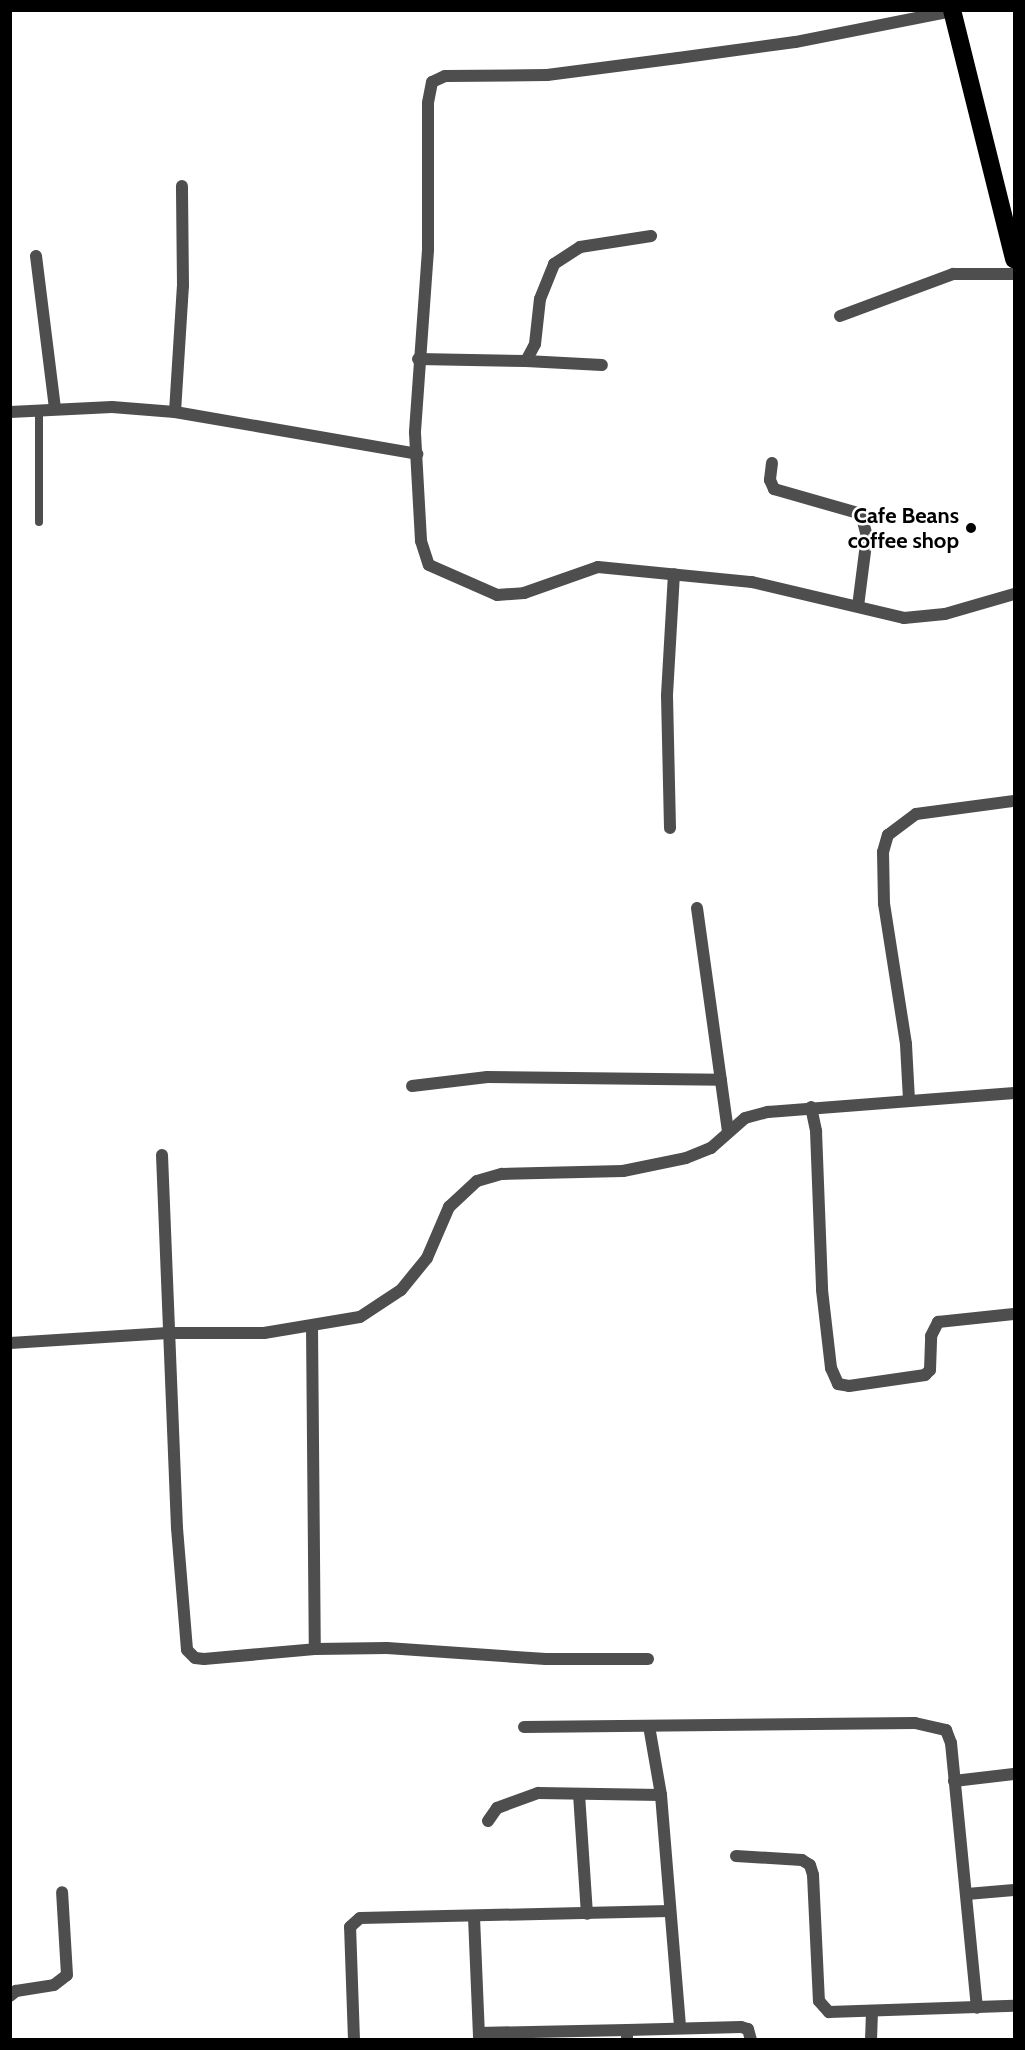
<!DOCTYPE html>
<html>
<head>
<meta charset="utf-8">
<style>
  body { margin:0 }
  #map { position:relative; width:1025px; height:2050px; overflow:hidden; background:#fff; font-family:Cabin,sans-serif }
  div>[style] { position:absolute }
  .lane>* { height:8px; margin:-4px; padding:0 4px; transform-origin:4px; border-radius:4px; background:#4e4e4e }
  .street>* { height:12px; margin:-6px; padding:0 6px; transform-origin:6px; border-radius:6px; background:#4e4e4e }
  .highway>* { height:18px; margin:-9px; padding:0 9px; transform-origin:9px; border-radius:9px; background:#000 }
  .dots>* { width:16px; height:16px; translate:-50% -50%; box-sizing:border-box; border:3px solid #fff; border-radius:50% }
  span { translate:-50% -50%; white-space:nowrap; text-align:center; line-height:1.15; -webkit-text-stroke:5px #fff; paint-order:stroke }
  .poi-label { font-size:22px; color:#000; font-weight:700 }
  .right { translate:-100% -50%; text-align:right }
  .frame { position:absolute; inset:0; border:12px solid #000; pointer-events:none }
</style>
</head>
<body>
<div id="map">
  <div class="lane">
    <div style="left:39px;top:522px;width:113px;rotate:-90deg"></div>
  </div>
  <div class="street">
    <div style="left:952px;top:11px;width:160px;rotate:168.8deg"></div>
    <div style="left:795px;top:42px;width:118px;rotate:172.2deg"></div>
    <div style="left:678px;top:58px;width:132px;rotate:172.6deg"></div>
    <div style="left:547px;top:75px;width:102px;rotate:179.4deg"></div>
    <div style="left:445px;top:76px;width:14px;rotate:155deg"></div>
    <div style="left:432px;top:82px;width:21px;rotate:101deg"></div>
    <div style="left:428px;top:103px;width:147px;rotate:90deg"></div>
    <div style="left:428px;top:250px;width:183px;rotate:94.1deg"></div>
    <div style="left:415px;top:433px;width:108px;rotate:86.8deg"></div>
    <div style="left:421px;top:541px;width:25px;rotate:72deg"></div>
    <div style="left:429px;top:565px;width:74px;rotate:23.8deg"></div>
    <div style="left:497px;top:595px;width:27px;rotate:-4deg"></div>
    <div style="left:524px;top:593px;width:78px;rotate:-19.4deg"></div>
    <div style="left:598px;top:567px;width:155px;rotate:5.6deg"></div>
    <div style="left:752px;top:582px;width:156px;rotate:13.3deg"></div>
    <div style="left:904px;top:618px;width:41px;rotate:-5.6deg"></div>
    <div style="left:945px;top:614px;width:72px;rotate:-16.2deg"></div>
    <div style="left:36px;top:256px;width:153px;rotate:82.9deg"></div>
    <div style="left:840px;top:316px;width:121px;rotate:-20.4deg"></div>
    <div style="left:953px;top:274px;width:61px"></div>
    <div style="left:418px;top:359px;width:108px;rotate:1.1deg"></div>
    <div style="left:526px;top:361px;width:19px;rotate:-62deg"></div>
    <div style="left:535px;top:344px;width:45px;rotate:-83.7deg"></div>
    <div style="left:540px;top:299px;width:38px;rotate:-68deg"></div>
    <div style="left:554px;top:264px;width:31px;rotate:-33deg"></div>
    <div style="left:580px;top:247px;width:72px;rotate:-8.8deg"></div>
    <div style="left:526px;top:361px;width:76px;rotate:3deg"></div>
    <div style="left:10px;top:412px;width:102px;rotate:-2.8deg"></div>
    <div style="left:112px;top:407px;width:63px;rotate:4.5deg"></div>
    <div style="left:175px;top:412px;width:246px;rotate:9.8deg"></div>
    <div style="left:175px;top:412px;width:126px;rotate:-86.4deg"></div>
    <div style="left:183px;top:286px;width:100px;rotate:-90.6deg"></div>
    <div style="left:772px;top:463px;width:17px;rotate:97deg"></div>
    <div style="left:770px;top:480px;width:10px;rotate:66deg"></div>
    <div style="left:774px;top:489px;width:91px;rotate:16deg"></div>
    <div style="left:861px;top:514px;width:23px;rotate:75deg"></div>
    <div style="left:867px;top:536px;width:71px;rotate:97.3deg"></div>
    <div style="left:670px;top:828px;width:133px;rotate:-91.3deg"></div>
    <div style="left:667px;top:695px;width:121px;rotate:-86.7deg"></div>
    <div style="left:697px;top:908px;width:224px;rotate:82.1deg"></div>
    <div style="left:412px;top:1086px;width:76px;rotate:-6.8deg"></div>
    <div style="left:487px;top:1077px;width:234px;rotate:0.7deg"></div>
    <div style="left:909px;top:1100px;width:56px;rotate:-93.1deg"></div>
    <div style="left:906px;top:1044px;width:142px;rotate:-98.9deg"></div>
    <div style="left:884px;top:904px;width:52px;rotate:-91.1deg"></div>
    <div style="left:883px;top:852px;width:18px;rotate:-74deg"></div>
    <div style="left:888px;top:835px;width:35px;rotate:-37deg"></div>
    <div style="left:916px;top:814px;width:99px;rotate:-7.6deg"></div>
    <div style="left:811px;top:1107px;width:25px;rotate:78deg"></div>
    <div style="left:816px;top:1131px;width:159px;rotate:87.8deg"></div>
    <div style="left:822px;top:1290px;width:79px;rotate:83.4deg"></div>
    <div style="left:831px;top:1368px;width:17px;rotate:66deg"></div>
    <div style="left:838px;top:1384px;width:11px;rotate:10deg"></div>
    <div style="left:849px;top:1386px;width:77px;rotate:-8.2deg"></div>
    <div style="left:925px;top:1375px;width:7px;rotate:-45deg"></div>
    <div style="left:930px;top:1370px;width:34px;rotate:-88deg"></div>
    <div style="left:931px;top:1336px;width:16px;rotate:-63deg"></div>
    <div style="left:938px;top:1322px;width:76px;rotate:-6deg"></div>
    <div style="left:162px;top:1155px;width:373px;rotate:87.7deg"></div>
    <div style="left:177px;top:1528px;width:122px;rotate:85.3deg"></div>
    <div style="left:187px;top:1650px;width:11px;rotate:45deg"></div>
    <div style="left:195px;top:1658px;width:9px;rotate:6deg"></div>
    <div style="left:204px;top:1659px;width:111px;rotate:-5.1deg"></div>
    <div style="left:315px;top:1649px;width:72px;rotate:-0.8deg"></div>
    <div style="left:387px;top:1648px;width:159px;rotate:4deg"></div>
    <div style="left:546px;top:1659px;width:102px"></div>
    <div style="left:312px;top:1326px;width:323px;rotate:89.5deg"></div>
    <div style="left:10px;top:1343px;width:158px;rotate:-3.6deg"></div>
    <div style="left:168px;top:1333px;width:96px"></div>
    <div style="left:264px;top:1333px;width:97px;rotate:-9.5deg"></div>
    <div style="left:360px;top:1317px;width:49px;rotate:-33.4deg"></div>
    <div style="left:401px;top:1290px;width:41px;rotate:-50.9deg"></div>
    <div style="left:427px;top:1258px;width:56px;rotate:-66.7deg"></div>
    <div style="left:449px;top:1207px;width:38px;rotate:-43deg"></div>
    <div style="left:477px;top:1181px;width:26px;rotate:-16deg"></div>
    <div style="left:502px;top:1174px;width:121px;rotate:-1.4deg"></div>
    <div style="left:623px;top:1171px;width:64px;rotate:-11.7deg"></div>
    <div style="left:686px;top:1158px;width:27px;rotate:-22deg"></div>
    <div style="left:711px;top:1148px;width:45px;rotate:-41.4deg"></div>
    <div style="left:745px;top:1118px;width:24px;rotate:-15deg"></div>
    <div style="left:768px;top:1112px;width:247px;rotate:-4.4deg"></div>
    <div style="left:649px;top:1726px;width:70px;rotate:80.1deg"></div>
    <div style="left:661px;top:1795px;width:233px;rotate:85.3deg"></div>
    <div style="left:524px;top:1727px;width:391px;rotate:-0.6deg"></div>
    <div style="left:915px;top:1723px;width:32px;rotate:13deg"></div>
    <div style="left:946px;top:1730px;width:14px;rotate:69deg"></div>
    <div style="left:951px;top:1743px;width:266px;rotate:84.4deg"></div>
    <div style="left:954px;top:1781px;width:60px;rotate:-6.7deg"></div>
    <div style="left:579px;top:1794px;width:120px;rotate:86.2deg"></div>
    <div style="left:488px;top:1821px;width:16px;rotate:-55deg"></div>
    <div style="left:497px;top:1808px;width:44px;rotate:-20.1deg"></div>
    <div style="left:538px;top:1793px;width:123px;rotate:0.9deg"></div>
    <div style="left:736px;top:1856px;width:66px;rotate:3.5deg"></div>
    <div style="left:802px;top:1860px;width:9px;rotate:32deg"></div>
    <div style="left:810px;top:1865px;width:10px;rotate:73deg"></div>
    <div style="left:813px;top:1875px;width:126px;rotate:87.3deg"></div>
    <div style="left:819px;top:2001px;width:15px;rotate:48deg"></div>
    <div style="left:829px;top:2012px;width:185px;rotate:-1.9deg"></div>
    <div style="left:967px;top:1894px;width:47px;rotate:-4.9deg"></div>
    <div style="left:474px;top:1917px;width:121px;rotate:87.6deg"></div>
    <div style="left:10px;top:1996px;width:8px;rotate:-40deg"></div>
    <div style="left:16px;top:1991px;width:38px;rotate:-9deg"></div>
    <div style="left:54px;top:1985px;width:16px;rotate:-38deg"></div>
    <div style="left:67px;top:1975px;width:83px;rotate:-93.4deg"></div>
    <div style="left:479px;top:2033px;width:148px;rotate:-1.2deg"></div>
    <div style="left:354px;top:2040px;width:113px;rotate:-92deg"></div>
    <div style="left:350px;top:1927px;width:13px;rotate:-42deg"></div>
    <div style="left:360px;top:1918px;width:309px;rotate:-1.3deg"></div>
    <div style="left:627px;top:2040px;width:10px;rotate:-90deg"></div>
    <div style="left:627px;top:2030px;width:114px;rotate:-1.5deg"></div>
    <div style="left:741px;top:2027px;width:7px;rotate:16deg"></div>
    <div style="left:748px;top:2029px;width:11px;rotate:75deg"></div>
    <div style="left:871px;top:2040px;width:29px;rotate:-88deg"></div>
  </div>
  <div class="highway">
    <div style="left:952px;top:10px;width:257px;rotate:76deg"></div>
  </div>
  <div class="dots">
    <div style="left:971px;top:528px;background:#000"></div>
  </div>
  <div class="poi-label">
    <span class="right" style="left:959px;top:528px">Cafe Beans<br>coffee shop</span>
  </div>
  <div class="frame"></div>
</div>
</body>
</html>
